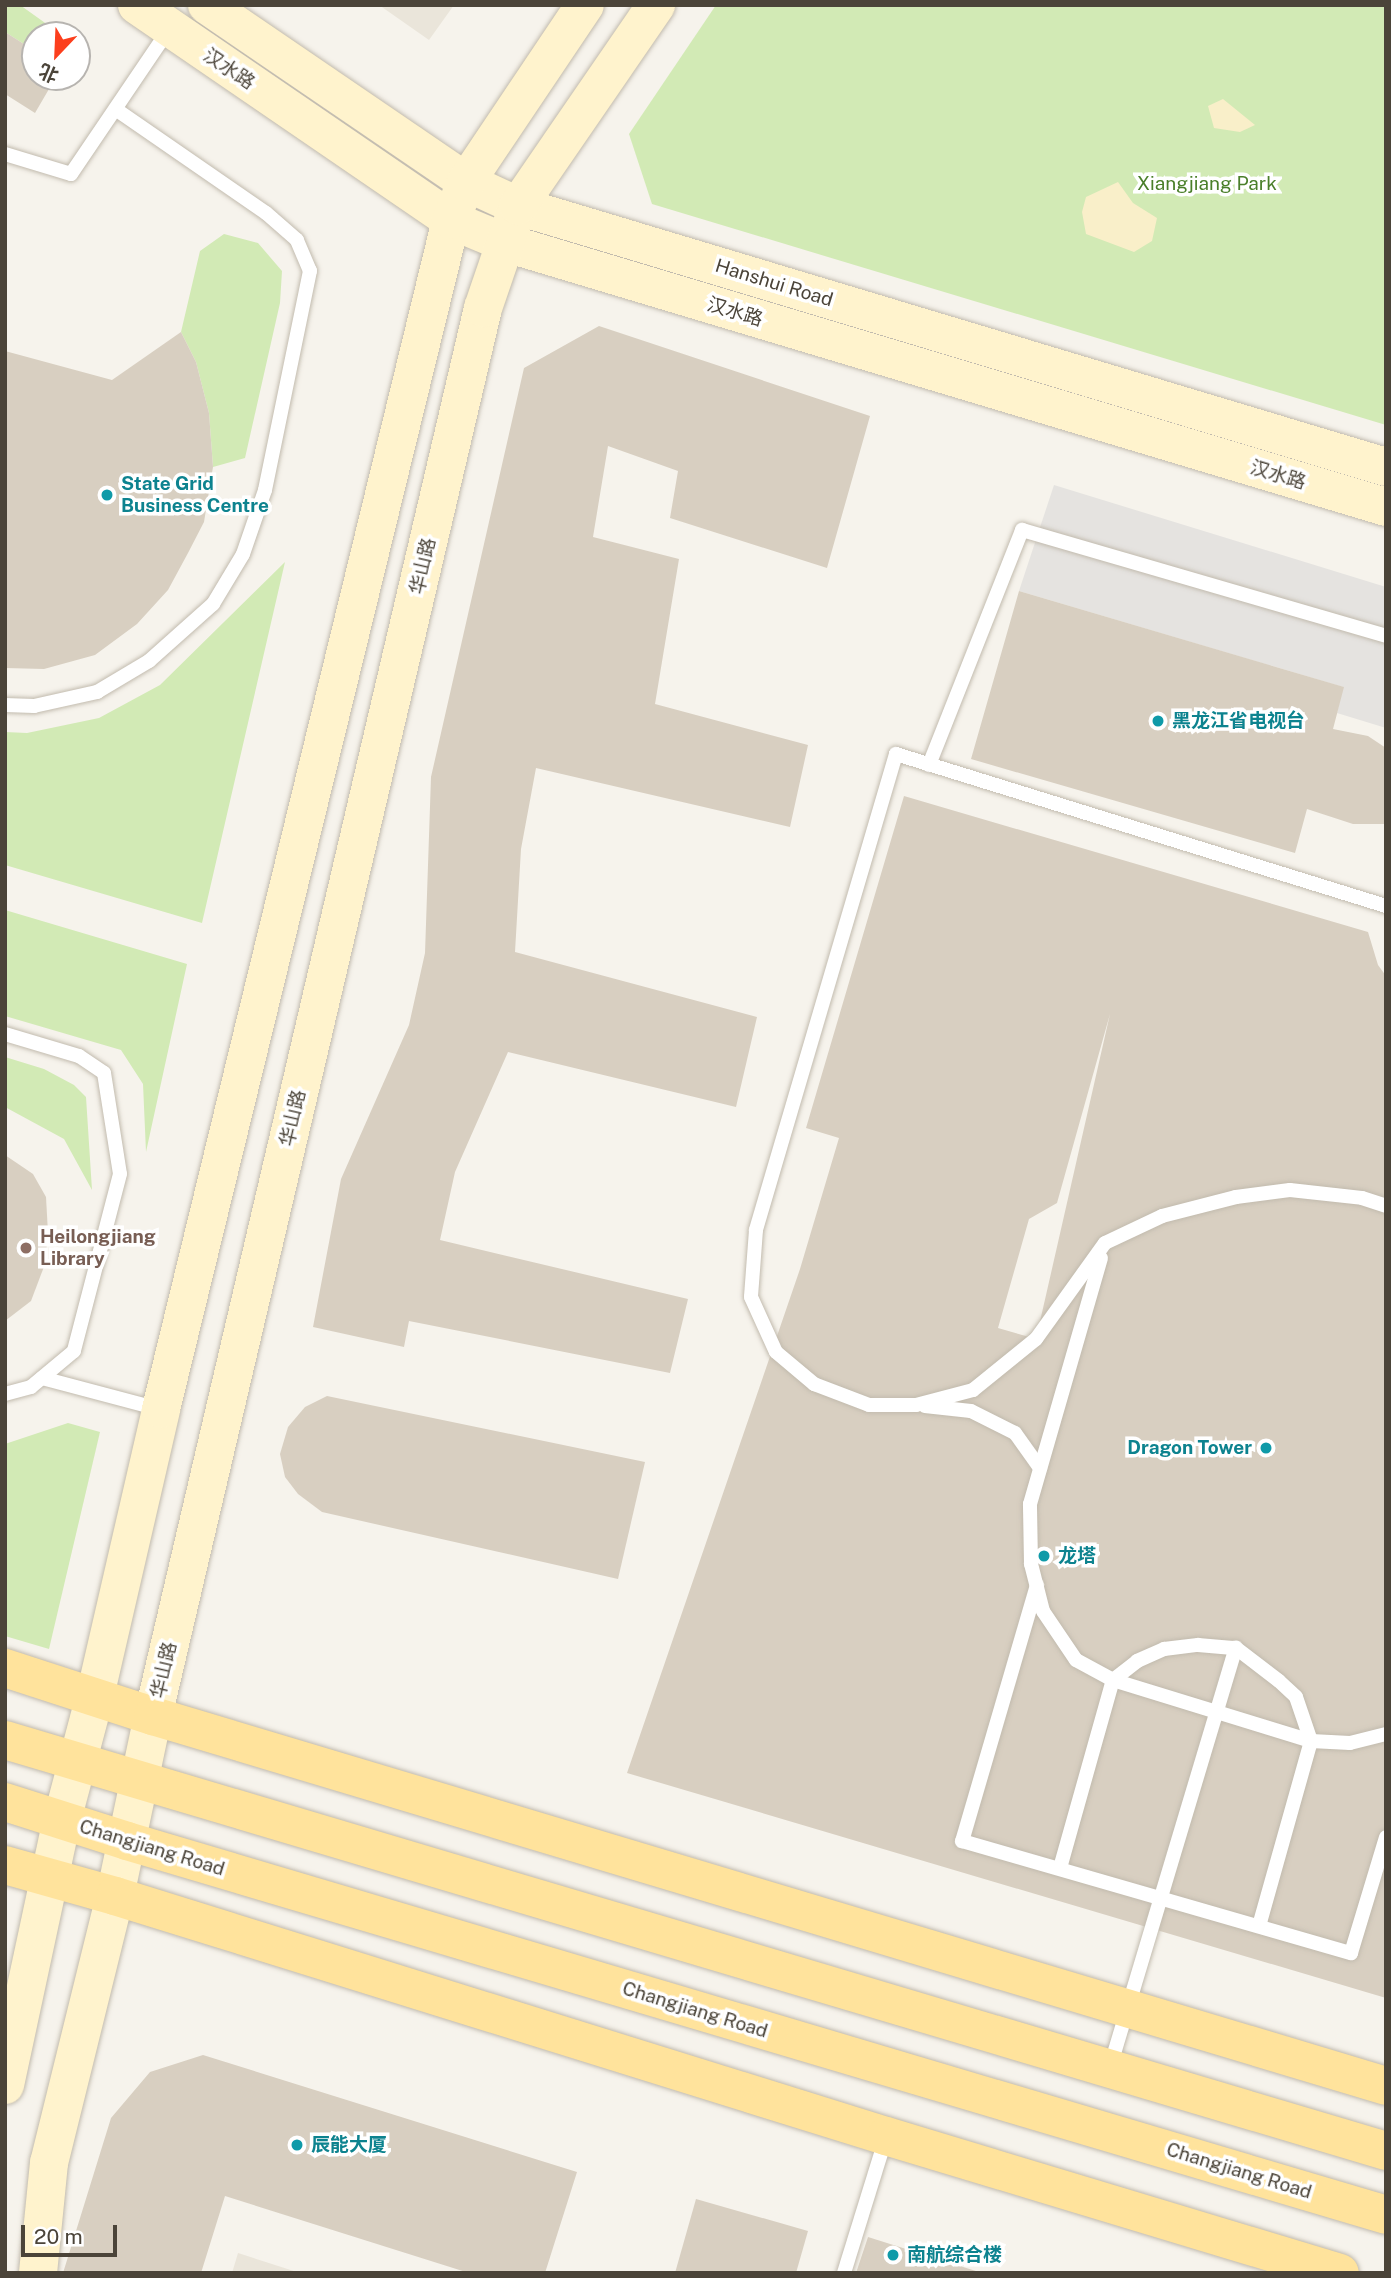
<!DOCTYPE html>
<html>
<head>
<meta charset="utf-8">
<style>
  body { margin:0 }
  #map { position:relative; width:1391px; height:2278px; overflow:hidden; background:#f6f3ec; font-family:"Public Sans","Noto Sans SC",sans-serif }
  div>[style] { position:absolute }
  .residential>* { inset:0; background:#eae5da }
  .green>* { inset:0; background:#d2eab5 }
  .sand>* { inset:0; background:#f9efc9 }
  .parking>* { inset:0; background:#e5e3e0 }
  .building>* { inset:0; background:#d8cfc1 }
  .roads { filter:drop-shadow(0 0 2px #c2bbae) drop-shadow(0 0 2px #c2bbae) }
  .service>* { height:14px; margin:-7px; padding:0 7px; transform-origin:7px; border-radius:7px; background:#fff }
  .secondary>* { height:38px; margin:-19px; padding:0 19px; transform-origin:19px; border-radius:19px; background:#fff3cd }
  .primary>* { height:38px; margin:-19px; padding:0 19px; transform-origin:19px; border-radius:19px; background:#ffe39c }
  .dots>* { width:19px; height:19px; translate:-50% -50%; box-sizing:border-box; border:4px solid #fff; border-radius:50% }
  span { translate:-50% -50%; white-space:nowrap; text-align:center; line-height:1.15; -webkit-text-stroke:7px #fff; paint-order:stroke }
  .street-label { font-size:19px; color:#4b4439 }
  .park-label { font-size:19px; color:#4a7f2a }
  .culture-label { font-size:19px; color:#0d838f; font-weight:700 }
  .left { translate:0 -50%; text-align:left }
  .right { translate:-100% -50%; text-align:right }
  .education-label { font-size:19px; color:#785e54; font-weight:700 }
  .frame { position:absolute; inset:0; border:7px solid #4b4439; pointer-events:none }
  .north { position:absolute; left:21px; top:21px; width:70px; height:70px; box-sizing:border-box; background:#fff; border:2px solid #b7b4b0; border-radius:50%; rotate:203deg; font-size:19px; font-weight:700; line-height:28px; text-align:center; color:#4b4439 }
  .north::after { content:''; display:block; margin:auto; width:24px; height:32px; background:#fc3f1d; clip-path:polygon(50% 0,100% 100%,50% 72%,0 100%) }
  .scale { position:absolute; left:21px; top:2225px; width:96px; height:32px; box-sizing:border-box; border:4px solid #4b4439; border-top:0; padding-left:9px; font-size:21px; line-height:24px; white-space:nowrap; color:#4b4439; -webkit-text-stroke:5px #fff; paint-order:stroke }
</style>
</head>
<body>
<div id="map">
  <div class="residential">
    <div style="clip-path:polygon(379px 5px,454px 5px,429px 40px)"></div>
    <div style="clip-path:polygon(238px 2253px,300px 2273px,232px 2273px)"></div>
  </div>
  <div class="green">
    <div style="clip-path:polygon(5px 5px,20px 5px,62px 35px,35px 35px,35px 51px,5px 32px)"></div>
    <div style="clip-path:polygon(716px 5px,1386px 5px,1386px 425px,652px 204px,629px 134px)"></div>
    <div style="clip-path:polygon(224px 234px,258px 243px,282px 271px,280px 303px,245px 458px,213px 467px,209px 413px,196px 362px,181px 332px,200px 251px)"></div>
    <div style="clip-path:polygon(285px 562px,202px 923px,5px 865px,5px 732px,27px 733px,99px 718px,160px 685px)"></div>
    <div style="clip-path:polygon(5px 910px,187px 964px,146px 1152px,143px 1084px,121px 1050px,5px 1016px)"></div>
    <div style="clip-path:polygon(5px 1057px,44px 1069px,74px 1085px,86px 1097px,92px 1190px,64px 1139px,5px 1107px)"></div>
    <div style="clip-path:polygon(68px 1423px,100px 1432px,49px 1649px,5px 1636px,5px 1444px)"></div>
  </div>
  <div class="sand">
    <div style="clip-path:polygon(1223px 99px,1255px 125px,1240px 132px,1214px 128px,1208px 106px)"></div>
    <div style="clip-path:polygon(1118px 182px,1133px 203px,1157px 218px,1152px 241px,1134px 252px,1086px 234px,1082px 212px,1086px 197px)"></div>
  </div>
  <div class="parking">
    <div style="clip-path:polygon(1054px 485px,1386px 587px,1386px 728px,1337px 713px,1343px 687px,1019px 591px)"></div>
  </div>
  <div class="building">
    <div style="clip-path:polygon(5px 32px,35px 51px,35px 77px,56px 77px,35px 113px,5px 94px)"></div>
    <div style="clip-path:polygon(599px 326px,870px 416px,827px 568px,670px 518px,678px 471px,608px 446px,593px 537px,679px 559px,655px 704px,808px 745px,790px 827px,536px 768px,521px 849px,515px 952px,757px 1017px,736px 1107px,508px 1052px,455px 1172px,440px 1240px,688px 1299px,670px 1373px,409px 1321px,404px 1347px,313px 1327px,341px 1179px,409px 1025px,425px 953px,431px 777px,524px 368px)"></div>
    <div style="clip-path:polygon(181px 332px,196px 362px,209px 413px,213px 467px,204px 522px,188px 553px,168px 590px,137px 624px,95px 655px,44px 669px,5px 668px,5px 351px,112px 380px)"></div>
    <div style="clip-path:polygon(1019px 591px,1344px 687px,1333px 729px,1368px 736px,1386px 748px,1386px 824px,1353px 824px,1307px 809px,1295px 853px,971px 759px)"></div>
    <div style="clip-path:polygon(evenodd,904px 796px,1368px 932px,1378px 965px,1386px 976px,1386px 1998px,627px 1773px,800px 1269px,839px 1138px,806px 1128px,904px 796px,1110px 1014px,1036px 1339px,998px 1328px,1029px 1219px,1057px 1203px,1110px 1014px)"></div>
    <div style="clip-path:polygon(5px 1155px,33px 1174px,46px 1197px,48px 1233px,45px 1264px,31px 1301px,5px 1321px)"></div>
    <div style="clip-path:polygon(327px 1396px,645px 1462px,618px 1579px,322px 1512px,298px 1494px,285px 1477px,280px 1454px,288px 1427px,305px 1407px)"></div>
    <div style="clip-path:polygon(203px 2055px,577px 2172px,545px 2273px,469px 2273px,225px 2196px,201px 2273px,63px 2273px,111px 2118px,150px 2072px)"></div>
    <div style="clip-path:polygon(696px 2199px,808px 2231px,796px 2273px,675px 2273px)"></div>
    <div style="clip-path:polygon(868px 2237px,979px 2272px,979px 2273px,856px 2273px)"></div>
  </div>
  <div class="roads">
    <div class="service">
      <div style="left:5px;top:154px;width:69px;rotate:16.9deg"></div>
      <div style="left:71px;top:174px;width:175px;rotate:-55.9deg"></div>
      <div style="left:5px;top:705px;width:29px;rotate:2deg"></div>
      <div style="left:34px;top:706px;width:65px;rotate:-12.5deg"></div>
      <div style="left:97px;top:692px;width:61px;rotate:-30.8deg"></div>
      <div style="left:149px;top:661px;width:86px;rotate:-41.7deg"></div>
      <div style="left:213px;top:604px;width:58px;rotate:-59deg"></div>
      <div style="left:243px;top:554px;width:68px;rotate:-71deg"></div>
      <div style="left:265px;top:490px;width:224px;rotate:-78.4deg"></div>
      <div style="left:310px;top:271px;width:34px;rotate:-113deg"></div>
      <div style="left:297px;top:240px;width:41px;rotate:-138.9deg"></div>
      <div style="left:266px;top:213px;width:183px;rotate:-145.4deg"></div>
      <div style="left:929px;top:765px;width:253px;rotate:-68.4deg"></div>
      <div style="left:1022px;top:530px;width:379px;rotate:16.2deg"></div>
      <div style="left:1386px;top:906px;width:513px;rotate:-162.77deg"></div>
      <div style="left:896px;top:754px;width:496px;rotate:106.4deg"></div>
      <div style="left:756px;top:1230px;width:67px;rotate:94.3deg"></div>
      <div style="left:751px;top:1297px;width:60px;rotate:65.6deg"></div>
      <div style="left:776px;top:1352px;width:50px;rotate:40.1deg"></div>
      <div style="left:814px;top:1384px;width:59px;rotate:20.9deg"></div>
      <div style="left:869px;top:1405px;width:47px"></div>
      <div style="left:916px;top:1405px;width:59px;rotate:-14.7deg"></div>
      <div style="left:973px;top:1390px;width:81px;rotate:-39deg"></div>
      <div style="left:1036px;top:1339px;width:118px;rotate:-54.3deg"></div>
      <div style="left:1105px;top:1243px;width:63px;rotate:-25.3deg"></div>
      <div style="left:1162px;top:1216px;width:76px;rotate:-14.4deg"></div>
      <div style="left:1236px;top:1197px;width:54px;rotate:-7.4deg"></div>
      <div style="left:1290px;top:1190px;width:72px;rotate:6.3deg"></div>
      <div style="left:1362px;top:1198px;width:25px;rotate:18deg"></div>
      <div style="left:5px;top:1034px;width:77px;rotate:16.6deg"></div>
      <div style="left:79px;top:1056px;width:30px;rotate:34deg"></div>
      <div style="left:104px;top:1073px;width:102px;rotate:81deg"></div>
      <div style="left:120px;top:1174px;width:183px;rotate:104.6deg"></div>
      <div style="left:74px;top:1351px;width:56px;rotate:140.1deg"></div>
      <div style="left:31px;top:1387px;width:27px;rotate:165deg"></div>
      <div style="left:42px;top:1378px;width:121px;rotate:14.8deg"></div>
      <div style="left:925px;top:1406px;width:46px;rotate:6.2deg"></div>
      <div style="left:971px;top:1411px;width:49px;rotate:26.6deg"></div>
      <div style="left:1015px;top:1433px;width:43px;rotate:54.5deg"></div>
      <div style="left:1037px;top:1585px;width:267px;rotate:106.3deg"></div>
      <div style="left:962px;top:1841px;width:405px;rotate:16.1deg"></div>
      <div style="left:1351px;top:1953px;width:121px;rotate:-73.2deg"></div>
      <div style="left:1198px;top:1645px;width:38px;rotate:5deg"></div>
      <div style="left:1236px;top:1648px;width:54px;rotate:37.5deg"></div>
      <div style="left:1279px;top:1681px;width:23px;rotate:43deg"></div>
      <div style="left:1296px;top:1697px;width:46px;rotate:71.2deg"></div>
      <div style="left:1311px;top:1741px;width:207px;rotate:-162.9deg"></div>
      <div style="left:1113px;top:1680px;width:31px;rotate:-38deg"></div>
      <div style="left:1137px;top:1661px;width:30px;rotate:-24deg"></div>
      <div style="left:1164px;top:1649px;width:34px;rotate:-7deg"></div>
      <div style="left:1060px;top:1868px;width:195px;rotate:-74.3deg"></div>
      <div style="left:1113px;top:1680px;width:42px;rotate:-151.6deg"></div>
      <div style="left:1076px;top:1660px;width:59px;rotate:-124deg"></div>
      <div style="left:1043px;top:1611px;width:49px;rotate:-104.3deg"></div>
      <div style="left:1031px;top:1564px;width:60px;rotate:-91deg"></div>
      <div style="left:1030px;top:1504px;width:256px;rotate:-73.9deg"></div>
      <div style="left:1259px;top:1926px;width:192px;rotate:-74.3deg"></div>
      <div style="left:1311px;top:1741px;width:39px;rotate:3deg"></div>
      <div style="left:1350px;top:1743px;width:37px;rotate:-14deg"></div>
      <div style="left:1110px;top:2067px;width:438px;rotate:-73.3deg"></div>
      <div style="left:844px;top:2273px;width:142px;rotate:-72.8deg"></div>
    </div>
    <div class="secondary">
      <div style="left:137px;top:5px;width:381px;rotate:34.4deg"></div>
      <div style="left:451px;top:220px;width:60px;rotate:22.7deg"></div>
      <div style="left:506px;top:243px;width:919px;rotate:16.7deg"></div>
      <div style="left:207px;top:5px;width:314px;rotate:34.3deg"></div>
      <div style="left:466px;top:182px;width:57px;rotate:24.8deg"></div>
      <div style="left:518px;top:206px;width:906px;rotate:16.74deg"></div>
      <div style="left:5px;top:2085px;width:271px;rotate:-77.9deg"></div>
      <div style="left:62px;top:1820px;width:128px;rotate:-75.1deg"></div>
      <div style="left:95px;top:1696px;width:294px;rotate:-77deg"></div>
      <div style="left:161px;top:1409px;width:1224px;rotate:-76.29deg"></div>
      <div style="left:451px;top:220px;width:41px;rotate:-68.5deg"></div>
      <div style="left:466px;top:182px;width:213px;rotate:-56.1deg"></div>
      <div style="left:38px;top:2273px;width:111px;rotate:-84.3deg"></div>
      <div style="left:49px;top:2163px;width:275px;rotate:-76.1deg"></div>
      <div style="left:115px;top:1896px;width:184px;rotate:-78.1deg"></div>
      <div style="left:153px;top:1716px;width:1446px;rotate:-76.81deg"></div>
      <div style="left:483px;top:308px;width:108px;rotate:-71.1deg"></div>
      <div style="left:518px;top:206px;width:244px;rotate:-55.5deg"></div>
    </div>
    <div class="primary">
      <div style="left:5px;top:1668px;width:156px;rotate:18deg"></div>
      <div style="left:153px;top:1716px;width:1287px;rotate:16.7deg"></div>
      <div style="left:5px;top:1740px;width:1441px;rotate:16.57deg"></div>
      <div style="left:5px;top:1802px;width:128px;rotate:17.7deg"></div>
      <div style="left:127px;top:1841px;width:1313px;rotate:16.54deg"></div>
      <div style="left:5px;top:1865px;width:114px;rotate:15.7deg"></div>
      <div style="left:115px;top:1896px;width:807px;rotate:17.29deg"></div>
      <div style="left:886px;top:2136px;width:474px;rotate:16.8deg"></div>
    </div>
  </div>
  <div class="dots">
    <div style="left:107px;top:495px;background:#0f9aa8"></div>
    <div style="left:1158px;top:721px;background:#0f9aa8"></div>
    <div style="left:26px;top:1248px;background:#8d6e63"></div>
    <div style="left:1266px;top:1448px;background:#0f9aa8"></div>
    <div style="left:1044px;top:1556px;background:#0f9aa8"></div>
    <div style="left:297px;top:2145px;background:#0f9aa8"></div>
    <div style="left:893px;top:2255px;background:#0f9aa8"></div>
  </div>
  <div class="street-label">
    <span style="left:229px;top:69px;rotate:34deg">汉水路</span>
    <span style="left:774px;top:283px;rotate:17deg">Hanshui Road</span>
    <span style="left:735px;top:312px;rotate:17deg">汉水路</span>
    <span style="left:1278px;top:475px;rotate:17deg">汉水路</span>
    <span style="left:423px;top:566px;rotate:-77deg">华山路</span>
    <span style="left:293px;top:1118px;rotate:-77deg">华山路</span>
    <span style="left:164px;top:1670px;rotate:-77deg">华山路</span>
    <span style="left:152px;top:1848px;rotate:17deg">Changjiang Road</span>
    <span style="left:695px;top:2010px;rotate:17deg">Changjiang Road</span>
    <span style="left:1239px;top:2171px;rotate:17deg">Changjiang Road</span>
  </div>
  <div class="park-label">
    <span style="left:1207px;top:184px">Xiangjiang Park</span>
  </div>
  <div class="culture-label">
    <span class="left" style="left:121px;top:495px">State Grid<br>Business Centre</span>
    <span class="left" style="left:1172px;top:721px">黑龙江省电视台</span>
    <span class="right" style="left:1252px;top:1448px">Dragon Tower</span>
    <span class="left" style="left:1058px;top:1556px">龙塔</span>
    <span class="left" style="left:311px;top:2145px">辰能大厦</span>
    <span class="left" style="left:907px;top:2255px">南航综合楼</span>
  </div>
  <div class="education-label">
    <span class="left" style="left:40px;top:1248px">Heilongjiang<br>Library</span>
  </div>
  <div class="frame"></div>
  <div class="north">北</div>
  <div class="scale">20 m</div>
</div>
</body>
</html>
